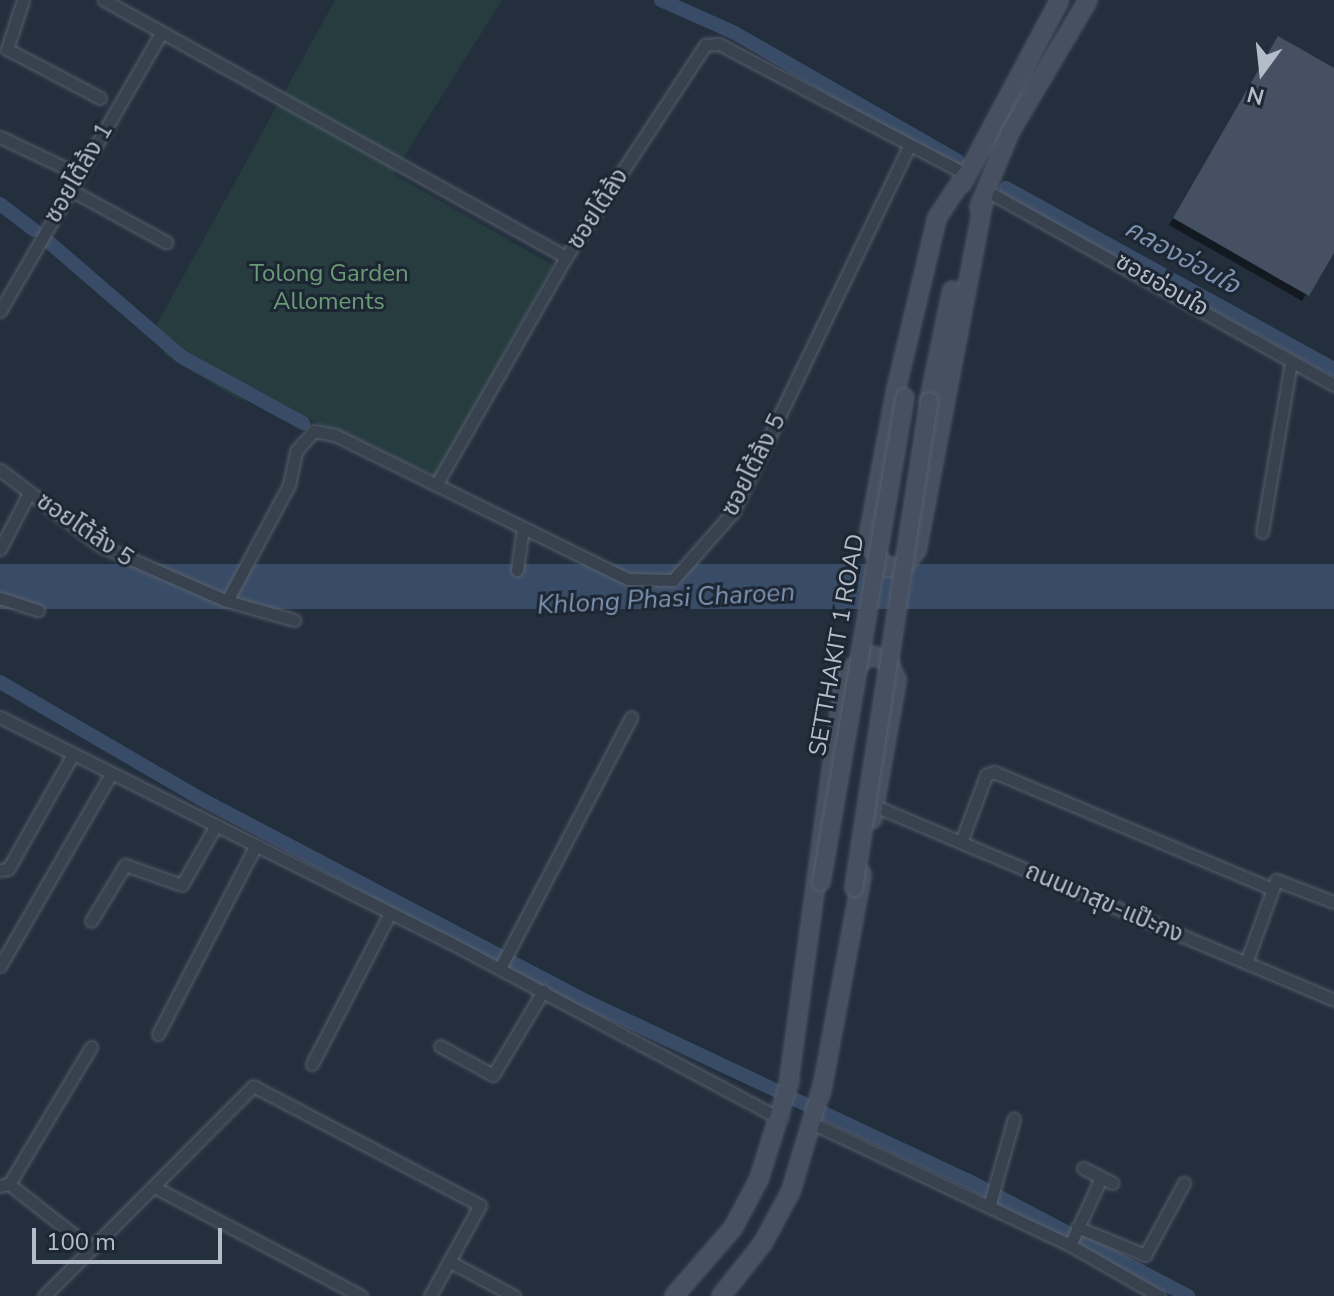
<!DOCTYPE html>
<html>
<head>
<meta charset="utf-8">
<style>
  body { margin:0 }
  #map { position:relative; width:1334px; height:1296px; overflow:hidden; background:#242f3e; font-family:"Nunito Sans","Noto Sans Thai",sans-serif }
  div>[style] { position:absolute }
  .green>* { inset:0; background:#263c3f }
  .water>* { inset:0; background:#394c67; transform-origin:0 0 }
  .shadow>* { inset:0; background:#0007 }
  .canal>* { height:14px; margin:-7px; padding:0 7px; transform-origin:7px; border-radius:7px; background:#394c67 }
  .building>* { inset:0; background:#455162 }
  .roads { filter:drop-shadow(0 0 2px #565f6c) drop-shadow(0 0 2px #565f6c) }
  .minor>* { height:11px; margin:-5.5px; padding:0 5.5px; transform-origin:5.5px; border-radius:5.5px; background:#38414e }
  .secondary>* { height:16px; margin:-8px; padding:0 8px; transform-origin:8px; border-radius:8px; background:#465061 }
  .bridges { filter:drop-shadow(0 0 2px #565f6c) drop-shadow(0 0 2px #565f6c) }
  .secondary-bridge>* { height:16px; margin:-8px; padding:0 8px; transform-origin:8px; border-radius:8px; background:#465061 }
  span { translate:-50% -50%; white-space:nowrap; text-align:center; line-height:1.15; -webkit-text-stroke:6px #1d2633; paint-order:stroke }
  .street-label { font-size:24px; color:#b4bcc9 }
  .park-label { font-size:24px; color:#6b9a76 }
  .water-label { font-size:26px; color:#7c92b1; font-style:italic }
  .north { position:absolute; left:1222px; top:32px; width:80px; height:80px; -webkit-text-stroke:6px #1d2633; paint-order:stroke; rotate:195deg; font-size:22px; font-weight:700; line-height:32px; text-align:center; color:#b4bcc9 }
  .north::after { content:''; display:block; margin:auto; width:28px; height:36px; background:#b4bcc9; clip-path:polygon(50% 0,100% 100%,50% 72%,0 100%) }
  .scale { position:absolute; left:32px; top:1228px; width:190px; height:36px; box-sizing:border-box; border:4px solid #b4bcc9; border-top:0; padding-left:10px; font-size:24px; line-height:28px; white-space:nowrap; color:#b4bcc9; -webkit-text-stroke:6px #1d2633; paint-order:stroke }
</style>
</head>
<body>
<div id="map">
  <div class="green">
    <div style="clip-path:polygon(335px 0,502px 0,393px 174px,553px 265px,436px 476px,300px 415px,236px 398px,165px 355px,156px 326px)"></div>
  </div>
  <div class="water">
    <div style="left:1334px;top:564px;width:45px;height:1336px;rotate:90deg"></div>
  </div>
  <div class="shadow">
    <div style="clip-path:polygon(1278px 39px,1334px 71px,1334px 249px,1302px 301px,1169px 225px)"></div>
  </div>
  <div class="canal">
    <div style="left:661px;top:0;width:79px;rotate:24deg"></div>
    <div style="left:733px;top:32px;width:259px;rotate:29.8deg"></div>
    <div style="left:1006px;top:188px;width:375px;rotate:28.9deg"></div>
    <div style="left:0;top:204px;width:43px;rotate:37.4deg"></div>
    <div style="left:50px;top:243px;width:174px;rotate:40.8deg"></div>
    <div style="left:182px;top:357px;width:138px;rotate:28.6deg"></div>
    <div style="left:0;top:682px;width:230px;rotate:30.2deg"></div>
    <div style="left:199px;top:798px;width:439px;rotate:27.7deg"></div>
    <div style="left:588px;top:1002px;width:419px;rotate:25.2deg"></div>
    <div style="left:967px;top:1180px;width:250px;rotate:27.7deg"></div>
  </div>
  <div class="building">
    <div style="clip-path:polygon(1278px 36px,1334px 68px,1334px 253px,1309px 296px,1173px 218px)"></div>
  </div>
  <div class="roads">
    <div class="minor">
      <div style="left:23px;top:0;width:52px;rotate:108.1deg"></div>
      <div style="left:7px;top:49px;width:105px;rotate:27.8deg"></div>
      <div style="left:104px;top:0;width:529px;rotate:29.09deg"></div>
      <div style="left:0;top:137px;width:86px;rotate:25.4deg"></div>
      <div style="left:69px;top:189px;width:111px;rotate:28.7deg"></div>
      <div style="left:987px;top:191px;width:398px;rotate:29.2deg"></div>
      <div style="left:0;top:311px;width:319px;rotate:-59.9deg"></div>
      <div style="left:0;top:470px;width:126px;rotate:37deg"></div>
      <div style="left:101px;top:546px;width:137px;rotate:23.6deg"></div>
      <div style="left:227px;top:601px;width:132px;rotate:-61.9deg"></div>
      <div style="left:289px;top:485px;width:35px;rotate:-78deg"></div>
      <div style="left:296px;top:451px;width:27px;rotate:-48deg"></div>
      <div style="left:314px;top:431px;width:21px;rotate:11deg"></div>
      <div style="left:335px;top:435px;width:326px;rotate:26.2deg"></div>
      <div style="left:628px;top:579px;width:45px;rotate:1.3deg"></div>
      <div style="left:673px;top:580px;width:91px;rotate:-48.6deg"></div>
      <div style="left:733px;top:512px;width:405px;rotate:-64.3deg"></div>
      <div style="left:436px;top:485px;width:262px;rotate:-60.3deg"></div>
      <div style="left:566px;top:257px;width:254px;rotate:-56.7deg"></div>
      <div style="left:705px;top:45px;width:14px;rotate:-4deg"></div>
      <div style="left:719px;top:44px;width:279px;rotate:27.8deg"></div>
      <div style="left:1262px;top:532px;width:172px;rotate:-80.3deg"></div>
      <div style="left:0;top:549px;width:63px;rotate:-62.6deg"></div>
      <div style="left:517px;top:570px;width:42px;rotate:-81.9deg"></div>
      <div style="left:0;top:598px;width:40px;rotate:18deg"></div>
      <div style="left:227px;top:601px;width:70px;rotate:15.8deg"></div>
      <div style="left:0;top:717px;width:504px;rotate:26.62deg"></div>
      <div style="left:451px;top:943px;width:374px;rotate:28.1deg"></div>
      <div style="left:875px;top:806px;width:498px;rotate:22.9deg"></div>
      <div style="left:961px;top:842px;width:72px;rotate:-69.5deg"></div>
      <div style="left:986px;top:775px;width:9px;rotate:-21deg"></div>
      <div style="left:994px;top:772px;width:302px;rotate:22.8deg"></div>
      <div style="left:0;top:870px;width:8px;rotate:-7deg"></div>
      <div style="left:8px;top:869px;width:130px;rotate:-60.5deg"></div>
      <div style="left:91px;top:921px;width:66px;rotate:-58.7deg"></div>
      <div style="left:125px;top:865px;width:60px;rotate:19.3deg"></div>
      <div style="left:182px;top:885px;width:69px;rotate:-60.5deg"></div>
      <div style="left:1246px;top:963px;width:88px;rotate:-70.1deg"></div>
      <div style="left:1276px;top:880px;width:62px;rotate:20.8deg"></div>
      <div style="left:0;top:966px;width:222px;rotate:-60deg"></div>
      <div style="left:500px;top:968px;width:283px;rotate:-62.4deg"></div>
      <div style="left:158px;top:1034px;width:213px;rotate:-62.6deg"></div>
      <div style="left:440px;top:1046px;width:60px;rotate:28.7deg"></div>
      <div style="left:493px;top:1075px;width:98px;rotate:-59.2deg"></div>
      <div style="left:312px;top:1064px;width:170px;rotate:-62.7deg"></div>
      <div style="left:814px;top:1124px;width:283px;rotate:25.3deg"></div>
      <div style="left:1070px;top:1245px;width:103px;rotate:29.8deg"></div>
      <div style="left:1083px;top:1168px;width:33px;rotate:27deg"></div>
      <div style="left:9px;top:1184px;width:105px;rotate:38.1deg"></div>
      <div style="left:0;top:1186px;width:9px;rotate:-13deg"></div>
      <div style="left:9px;top:1184px;width:160px;rotate:-59.1deg"></div>
      <div style="left:156px;top:1188px;width:232px;rotate:27.8deg"></div>
      <div style="left:989px;top:1207px;width:92px;rotate:-74.3deg"></div>
      <div style="left:1077px;top:1227px;width:74px;rotate:22.4deg"></div>
      <div style="left:1145px;top:1255px;width:82px;rotate:-61.6deg"></div>
      <div style="left:1070px;top:1245px;width:74px;rotate:-65.2deg"></div>
      <div style="left:449px;top:1261px;width:74px;rotate:28.3deg"></div>
      <div style="left:44px;top:1296px;width:296px;rotate:-45.1deg"></div>
      <div style="left:253px;top:1086px;width:256px;rotate:27.7deg"></div>
      <div style="left:480px;top:1205px;width:104px;rotate:118.8deg"></div>
    </div>
    <div class="secondary">
      <div style="left:966px;top:174px;width:53px;rotate:123.4deg"></div>
      <div style="left:937px;top:218px;width:177px;rotate:103.4deg"></div>
      <div style="left:896px;top:390px;width:157px;rotate:100.7deg"></div>
      <div style="left:867px;top:544px;width:31px;rotate:50deg"></div>
      <div style="left:887px;top:568px;width:18px;rotate:-9deg"></div>
      <div style="left:905px;top:565px;width:19px;rotate:-51deg"></div>
      <div style="left:917px;top:550px;width:358px;rotate:-79.2deg"></div>
      <div style="left:962px;top:184px;width:208px;rotate:-62deg"></div>
      <div style="left:979px;top:207px;width:81px;rotate:-67.5deg"></div>
      <div style="left:1010px;top:132px;width:153px;rotate:-59.4deg"></div>
      <div style="left:929px;top:401px;width:113px;rotate:-78.3deg"></div>
      <div style="left:788px;top:1087px;width:418px;rotate:-82.2deg"></div>
      <div style="left:845px;top:673px;width:32px;rotate:-34deg"></div>
      <div style="left:872px;top:655px;width:18px;rotate:22deg"></div>
      <div style="left:889px;top:662px;width:20px;rotate:66deg"></div>
      <div style="left:897px;top:680px;width:142px;rotate:100.1deg"></div>
      <div style="left:821px;top:1094px;width:224px;rotate:-79.4deg"></div>
      <div style="left:674px;top:1296px;width:90px;rotate:-49.1deg"></div>
      <div style="left:733px;top:1228px;width:55px;rotate:-62deg"></div>
      <div style="left:759px;top:1179px;width:104px;rotate:-72.6deg"></div>
      <div style="left:721px;top:1296px;width:68px;rotate:-51.6deg"></div>
      <div style="left:763px;top:1243px;width:59px;rotate:-61.7deg"></div>
      <div style="left:791px;top:1191px;width:113px;rotate:-73.5deg"></div>
    </div>
  </div>
  <div class="bridges">
    <div class="secondary-bridge">
      <div style="left:821px;top:882px;width:492px;rotate:-80.2deg"></div>
      <div style="left:854px;top:888px;width:493px;rotate:-81.2deg"></div>
    </div>
  </div>
  <div class="street-label">
    <span style="left:79px;top:173px;rotate:-60deg">ซอยโต้ล้ง 1</span>
    <span style="left:598px;top:209px;rotate:-57deg">ซอยโต้ล้ง</span>
    <span style="left:1162px;top:285px;rotate:30deg">ซอยอ่อนใจ</span>
    <span style="left:754px;top:465px;rotate:-63deg">ซอยโต้ล้ง 5</span>
    <span style="left:85px;top:530px;rotate:34deg">ซอยโต้ล้ง 5</span>
    <span style="left:837px;top:645px;rotate:-80deg">SETTHAKIT 1 ROAD</span>
    <span style="left:1104px;top:903px;rotate:23deg">ถนนมาสุข-แป๊ะกง</span>
  </div>
  <div class="park-label">
    <span style="left:329px;top:288px">Tolong Garden<br>Alloments</span>
  </div>
  <div class="water-label">
    <span style="left:1182px;top:257px;rotate:29deg">คลองอ่อนใจ</span>
    <span style="left:666px;top:599px;rotate:-3deg">Khlong Phasi Charoen</span>
  </div>
  <div class="north">N</div>
  <div class="scale">100 m</div>
</div>
</body>
</html>
